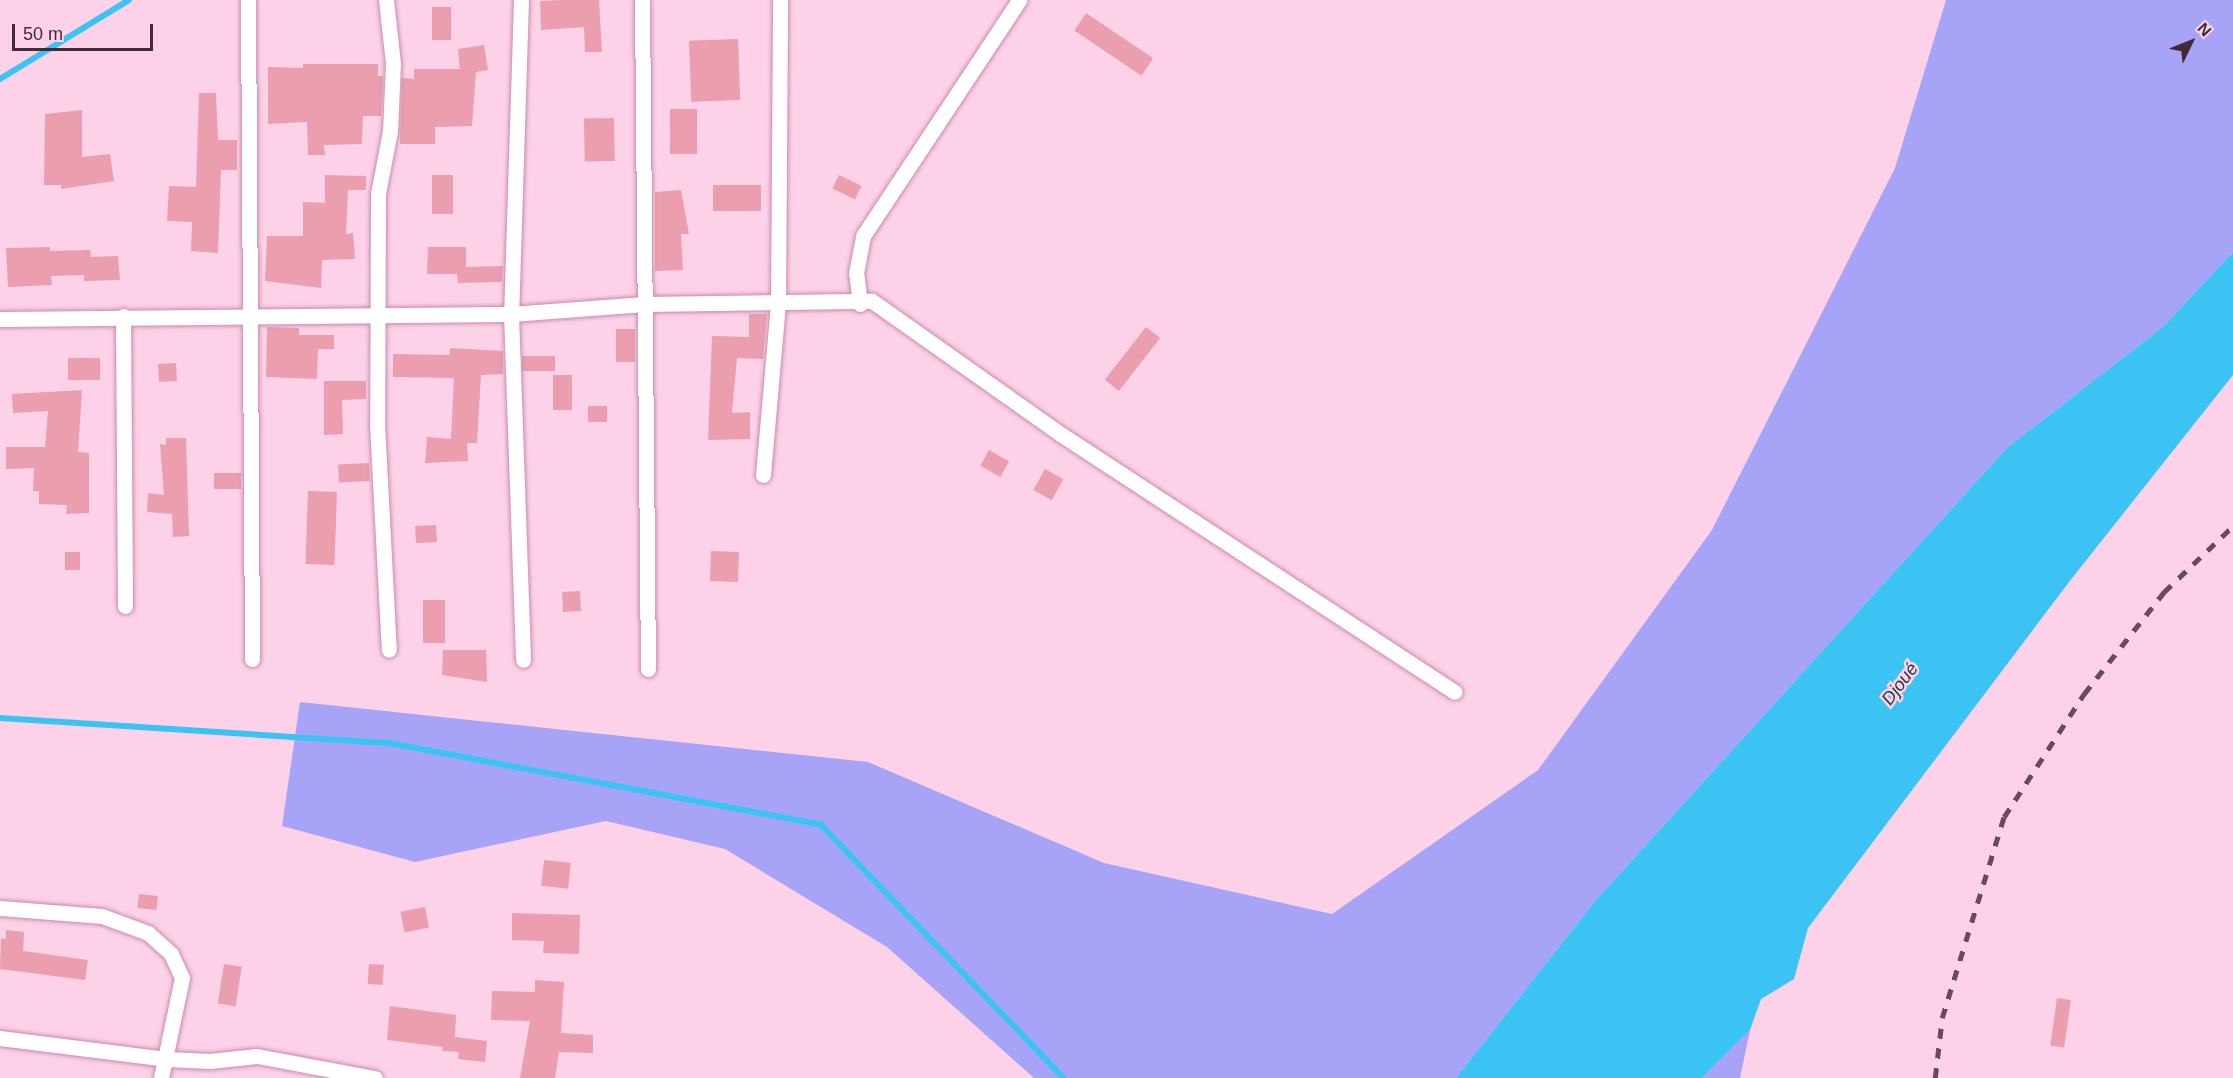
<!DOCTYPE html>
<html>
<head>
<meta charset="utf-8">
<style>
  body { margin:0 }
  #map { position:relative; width:2233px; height:1078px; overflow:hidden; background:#fdd2e8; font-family:Helvetica,sans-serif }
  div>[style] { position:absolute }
  .green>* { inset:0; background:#a7a3f6 }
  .water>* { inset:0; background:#3bc4f3 }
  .stream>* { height:6px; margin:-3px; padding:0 3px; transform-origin:3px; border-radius:3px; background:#3bc4f3 }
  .building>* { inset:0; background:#ea9eae; transform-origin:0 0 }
  .roads { filter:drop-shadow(0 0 2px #cc8aae) drop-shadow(0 0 2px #cc8aae) }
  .minor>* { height:15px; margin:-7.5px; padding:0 7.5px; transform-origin:7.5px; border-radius:7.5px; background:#fff }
  .rail>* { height:4.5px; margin-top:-2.25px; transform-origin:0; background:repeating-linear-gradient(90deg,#684a5a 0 10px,transparent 0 20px) }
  span { translate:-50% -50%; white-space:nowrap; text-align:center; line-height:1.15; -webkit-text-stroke:5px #fdd2e8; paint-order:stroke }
  .water-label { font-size:18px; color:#1e3944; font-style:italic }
  .north { position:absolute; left:2161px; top:12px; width:60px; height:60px; -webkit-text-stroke:4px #fdd2e8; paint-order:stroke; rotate:47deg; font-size:16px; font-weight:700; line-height:24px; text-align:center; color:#442938 }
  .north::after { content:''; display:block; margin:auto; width:21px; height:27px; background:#442938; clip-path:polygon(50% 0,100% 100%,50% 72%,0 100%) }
  .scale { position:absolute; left:12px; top:24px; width:141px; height:27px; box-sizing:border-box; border:3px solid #442938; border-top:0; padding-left:8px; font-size:18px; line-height:21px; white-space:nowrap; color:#442938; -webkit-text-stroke:4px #fdd2e8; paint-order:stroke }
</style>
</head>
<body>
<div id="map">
  <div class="green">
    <div style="clip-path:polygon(1946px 0,2233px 0,2233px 252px,2163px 327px,2007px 448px,1596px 900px,1456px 1078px,1034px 1078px,887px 947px,725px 849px,606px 821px,415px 862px,282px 826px,300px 702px,868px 762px,1104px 863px,1332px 914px,1538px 770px,1712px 530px,1895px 168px)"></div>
    <div style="clip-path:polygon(1750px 1030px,1740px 1078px,1702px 1078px)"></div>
  </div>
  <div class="water">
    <div style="clip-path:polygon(2233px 252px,2233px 375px,2069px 582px,1808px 928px,1794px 979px,1761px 999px,1750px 1030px,1702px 1078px,1456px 1078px,1596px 900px,2007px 448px,2163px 327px)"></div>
  </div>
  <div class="stream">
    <div style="left:0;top:79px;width:151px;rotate:-31.5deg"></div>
    <div style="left:0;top:718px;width:390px;rotate:3.7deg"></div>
    <div style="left:389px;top:743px;width:440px;rotate:10.7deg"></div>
    <div style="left:821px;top:825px;width:351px;rotate:46.2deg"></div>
  </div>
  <div class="building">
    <div style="clip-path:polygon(560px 0,599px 0,602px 52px,585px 52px,584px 27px,541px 30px,540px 1px)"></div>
    <div style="left:432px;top:7px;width:19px;height:33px"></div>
    <div style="left:1086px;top:13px;width:81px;height:21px;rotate:34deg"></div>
    <div style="left:738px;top:39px;width:61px;height:49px;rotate:88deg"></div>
    <div style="clip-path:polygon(484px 45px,488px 70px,476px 72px,472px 126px,435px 127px,435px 144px,400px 144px,402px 78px,414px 79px,414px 69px,460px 69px,458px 49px)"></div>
    <div style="clip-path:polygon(303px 64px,378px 64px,378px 76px,383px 76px,381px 116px,363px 116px,362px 144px,324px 145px,325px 155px,308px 155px,307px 122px,268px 124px,268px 67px,303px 68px)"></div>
    <div style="clip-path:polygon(199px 93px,216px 93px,218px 140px,237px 140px,237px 170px,221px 170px,218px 253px,191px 251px,192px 222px,167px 221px,169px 186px,196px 187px)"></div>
    <div style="left:670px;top:109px;width:27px;height:45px"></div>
    <div style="clip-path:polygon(82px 110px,82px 157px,110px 154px,114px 181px,61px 189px,61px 185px,44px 185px,45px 114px)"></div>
    <div style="left:614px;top:118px;width:43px;height:30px;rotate:89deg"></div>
    <div style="clip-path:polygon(325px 175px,366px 176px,366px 190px,348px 190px,346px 234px,353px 233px,355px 259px,322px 260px,321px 288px,265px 281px,267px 236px,303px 236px,303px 202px,325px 203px)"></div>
    <div style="left:432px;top:175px;width:21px;height:39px"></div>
    <div style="left:839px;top:175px;width:25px;height:15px;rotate:26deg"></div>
    <div style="left:761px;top:185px;width:26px;height:48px;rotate:90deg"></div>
    <div style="clip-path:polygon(681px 190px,689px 234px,681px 234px,683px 270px,655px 271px,655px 192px)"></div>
    <div style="clip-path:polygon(50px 247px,50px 251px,90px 250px,91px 257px,118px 256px,120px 280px,84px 281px,84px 275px,51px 276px,52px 285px,8px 287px,6px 248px)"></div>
    <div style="clip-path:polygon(428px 247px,466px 247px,466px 267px,503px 266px,502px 282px,458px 283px,457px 274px,427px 274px)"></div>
    <div style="clip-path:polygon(749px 314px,767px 314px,763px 359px,737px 358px,732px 413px,750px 412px,750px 439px,708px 440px,712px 336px,749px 337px)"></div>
    <div style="clip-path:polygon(267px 327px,299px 328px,299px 335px,334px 335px,334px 349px,318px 349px,317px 379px,266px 377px)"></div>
    <div style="left:1146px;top:327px;width:18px;height:67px;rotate:38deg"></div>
    <div style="left:616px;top:329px;width:19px;height:33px"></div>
    <div style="clip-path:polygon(450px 348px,503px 351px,503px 374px,481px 375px,477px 443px,467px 443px,468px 461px,425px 463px,427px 437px,451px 439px,454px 378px,393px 377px,393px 354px,450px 355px)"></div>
    <div style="left:522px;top:356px;width:33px;height:15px"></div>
    <div style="left:100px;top:358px;width:22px;height:32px;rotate:90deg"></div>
    <div style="left:176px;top:363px;width:18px;height:18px;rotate:87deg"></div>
    <div style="left:553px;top:375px;width:19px;height:35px"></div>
    <div style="clip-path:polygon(324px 381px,366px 381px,366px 399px,342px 400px,343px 434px,324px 435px)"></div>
    <div style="clip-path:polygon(82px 390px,78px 452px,89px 453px,89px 513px,66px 514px,67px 505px,39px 504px,39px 491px,33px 491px,34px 468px,6px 469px,6px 447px,45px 447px,48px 411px,13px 413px,12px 394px)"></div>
    <div style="left:607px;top:406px;width:16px;height:19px;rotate:90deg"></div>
    <div style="clip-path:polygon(166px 438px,186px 438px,189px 536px,173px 537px,172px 514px,147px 512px,148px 493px,164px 495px,160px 444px,166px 445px)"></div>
    <div style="left:989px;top:450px;width:23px;height:18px;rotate:29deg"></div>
    <div style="left:369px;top:463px;width:18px;height:31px;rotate:87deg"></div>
    <div style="left:1045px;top:469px;width:21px;height:24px;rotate:29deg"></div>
    <div style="left:214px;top:473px;width:27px;height:16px"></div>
    <div style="left:308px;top:491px;width:29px;height:73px;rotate:2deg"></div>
    <div style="left:436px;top:525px;width:17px;height:21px;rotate:87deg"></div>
    <div style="left:711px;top:551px;width:28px;height:30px;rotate:2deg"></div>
    <div style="left:65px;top:552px;width:15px;height:18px"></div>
    <div style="left:580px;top:591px;width:20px;height:18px;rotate:87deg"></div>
    <div style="left:423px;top:600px;width:22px;height:43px"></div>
    <div style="clip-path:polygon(443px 650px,486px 650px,487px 682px,442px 675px)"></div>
    <div style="left:544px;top:860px;width:27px;height:26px;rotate:6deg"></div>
    <div style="left:139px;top:894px;width:19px;height:14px;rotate:6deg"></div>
    <div style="left:425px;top:907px;width:21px;height:25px;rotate:79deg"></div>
    <div style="clip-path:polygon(512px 913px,580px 915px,579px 954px,543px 953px,544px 941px,512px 940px)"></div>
    <div style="clip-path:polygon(6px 930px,24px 932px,23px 951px,88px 960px,85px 980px,0 969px,1px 938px,6px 939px)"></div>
    <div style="left:224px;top:964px;width:18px;height:40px;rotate:9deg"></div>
    <div style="left:369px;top:964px;width:15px;height:20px;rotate:4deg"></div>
    <div style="clip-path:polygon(535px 980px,564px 982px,561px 1033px,593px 1035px,593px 1053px,559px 1052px,555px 1078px,520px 1078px,530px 1021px,491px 1020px,492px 991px,535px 992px)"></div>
    <div style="left:2057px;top:998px;width:14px;height:48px;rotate:8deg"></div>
    <div style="clip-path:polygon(390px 1006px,456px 1015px,455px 1037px,487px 1041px,485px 1062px,458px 1059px,459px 1052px,442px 1051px,443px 1047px,387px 1040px)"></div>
  </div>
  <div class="roads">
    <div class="minor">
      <div style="left:248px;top:0;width:659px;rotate:89.65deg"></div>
      <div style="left:386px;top:0;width:63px;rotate:83.7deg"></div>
      <div style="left:393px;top:63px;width:68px;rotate:92.5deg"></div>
      <div style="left:390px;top:131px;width:64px;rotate:100.8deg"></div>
      <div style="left:378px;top:194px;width:230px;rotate:90.2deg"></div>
      <div style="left:377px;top:424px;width:226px;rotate:87deg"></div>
      <div style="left:521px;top:0;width:314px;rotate:91.8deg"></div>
      <div style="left:511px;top:314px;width:346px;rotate:88deg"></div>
      <div style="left:642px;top:0;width:669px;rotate:89.49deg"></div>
      <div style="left:860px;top:304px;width:31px;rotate:-97deg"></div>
      <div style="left:856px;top:273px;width:38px;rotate:-79deg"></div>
      <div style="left:863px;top:236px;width:283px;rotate:-56.5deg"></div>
      <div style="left:123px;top:316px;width:290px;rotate:89.6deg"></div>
      <div style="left:0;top:319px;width:511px;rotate:-0.56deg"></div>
      <div style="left:511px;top:314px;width:134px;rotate:-4.3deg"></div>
      <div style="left:645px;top:304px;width:227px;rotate:-0.8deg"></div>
      <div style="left:872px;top:301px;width:232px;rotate:35.2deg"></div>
      <div style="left:1062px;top:435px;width:469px;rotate:33.2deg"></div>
      <div style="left:763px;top:475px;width:173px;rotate:-85deg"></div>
      <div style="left:778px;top:303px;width:303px;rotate:-89.6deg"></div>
      <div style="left:0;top:908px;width:102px;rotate:4.5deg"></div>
      <div style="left:102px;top:916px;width:49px;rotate:20.3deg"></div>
      <div style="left:148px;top:933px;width:31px;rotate:42deg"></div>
      <div style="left:171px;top:954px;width:26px;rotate:65deg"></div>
      <div style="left:182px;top:978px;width:102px;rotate:101.9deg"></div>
      <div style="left:0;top:1038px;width:167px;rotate:7.2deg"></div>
      <div style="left:166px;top:1059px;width:44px;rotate:2.6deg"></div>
      <div style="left:210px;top:1061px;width:47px;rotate:-6.1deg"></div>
      <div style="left:257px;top:1056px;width:120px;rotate:10.6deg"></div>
    </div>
  </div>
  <div class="rail">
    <div style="left:1935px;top:1078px;width:60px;rotate:-83.3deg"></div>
    <div style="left:1942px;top:1018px;width:210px;rotate:-72.9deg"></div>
    <div style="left:2004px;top:817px;width:147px;rotate:-57deg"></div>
    <div style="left:2084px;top:694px;width:130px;rotate:-51.9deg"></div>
    <div style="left:2164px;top:592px;width:95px;rotate:-43.7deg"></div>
  </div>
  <div class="water-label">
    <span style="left:1900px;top:684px;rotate:-53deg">Djoué</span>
  </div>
  <div class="north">N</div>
  <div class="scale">50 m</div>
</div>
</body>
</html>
